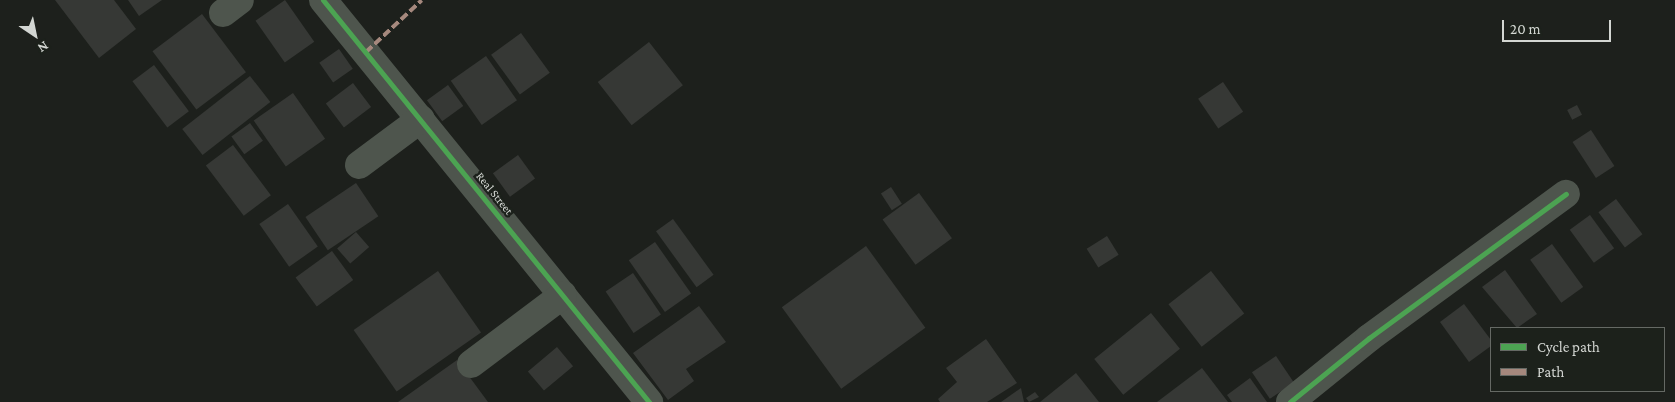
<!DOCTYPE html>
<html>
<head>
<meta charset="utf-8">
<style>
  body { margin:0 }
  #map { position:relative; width:1675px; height:402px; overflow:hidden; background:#1d201c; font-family:"Crimson Pro",serif }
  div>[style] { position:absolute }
  .building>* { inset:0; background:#363835; transform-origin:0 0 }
  .minor>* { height:28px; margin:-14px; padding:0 14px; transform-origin:14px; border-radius:14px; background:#4e554d }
  .quiet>* { height:4px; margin-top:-2px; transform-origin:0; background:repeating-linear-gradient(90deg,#a5887d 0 8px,transparent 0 12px) }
  .cycleway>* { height:5px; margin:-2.5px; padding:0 2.5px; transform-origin:2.5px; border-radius:2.5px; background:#4ca352 }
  span { translate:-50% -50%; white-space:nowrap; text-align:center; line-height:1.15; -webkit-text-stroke:4.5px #1c211b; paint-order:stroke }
  .street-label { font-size:12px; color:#d3d6d2 }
  .legend { position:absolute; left:1490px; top:327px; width:175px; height:65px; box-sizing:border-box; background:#1c211b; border:1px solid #656964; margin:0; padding:6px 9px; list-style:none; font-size:15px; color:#d3d6d2 }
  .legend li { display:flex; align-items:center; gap:10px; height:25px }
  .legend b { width:25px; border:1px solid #656964 }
  .north { position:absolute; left:10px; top:10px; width:50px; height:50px; -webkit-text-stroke:4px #1c211b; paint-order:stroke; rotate:146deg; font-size:14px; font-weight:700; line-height:20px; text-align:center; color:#d3d6d2 }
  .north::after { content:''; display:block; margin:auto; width:18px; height:22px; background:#d3d6d2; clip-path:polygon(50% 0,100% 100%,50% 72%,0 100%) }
  .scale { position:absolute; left:1502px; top:20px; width:109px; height:22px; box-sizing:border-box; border:2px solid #d3d6d2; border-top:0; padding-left:6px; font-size:15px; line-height:18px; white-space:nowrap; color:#d3d6d2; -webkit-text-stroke:4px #1c211b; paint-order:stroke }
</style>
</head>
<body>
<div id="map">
  <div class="building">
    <div style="clip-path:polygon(55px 0,114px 0,136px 29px,99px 58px)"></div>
    <div style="clip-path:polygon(128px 0,162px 0,139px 16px)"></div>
    <div style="left:285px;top:0;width:51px;height:36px;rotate:55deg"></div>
    <div style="left:202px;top:14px;width:73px;height:62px;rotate:53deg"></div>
    <div style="left:521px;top:33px;width:49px;height:37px;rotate:54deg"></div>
    <div style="left:649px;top:42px;width:55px;height:65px;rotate:52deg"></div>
    <div style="left:339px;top:49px;width:24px;height:24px;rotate:55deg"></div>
    <div style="left:486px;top:56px;width:54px;height:43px;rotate:55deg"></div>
    <div style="left:154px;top:65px;width:58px;height:27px;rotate:53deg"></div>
    <div style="left:250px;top:76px;width:33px;height:86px;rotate:52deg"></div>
    <div style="left:1223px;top:82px;width:36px;height:30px;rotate:56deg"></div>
    <div style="left:353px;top:83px;width:30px;height:34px;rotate:53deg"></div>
    <div style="left:448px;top:85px;width:26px;height:26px;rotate:54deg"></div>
    <div style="left:293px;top:93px;width:56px;height:48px;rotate:55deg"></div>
    <div style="left:1577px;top:105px;width:11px;height:11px;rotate:63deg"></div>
    <div style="left:250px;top:123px;width:22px;height:23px;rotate:54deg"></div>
    <div style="left:1591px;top:130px;width:43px;height:22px;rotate:57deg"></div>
    <div style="left:233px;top:145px;width:63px;height:34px;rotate:53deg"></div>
    <div style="left:518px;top:155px;width:29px;height:31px;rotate:54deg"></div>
    <div style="left:356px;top:183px;width:40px;height:61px;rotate:56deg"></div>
    <div style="left:891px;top:187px;width:20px;height:12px;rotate:57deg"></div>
    <div style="left:919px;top:193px;width:56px;height:45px;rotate:54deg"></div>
    <div style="left:1616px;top:199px;width:44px;height:22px;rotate:53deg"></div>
    <div style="left:288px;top:204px;width:52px;height:35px;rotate:55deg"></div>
    <div style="left:1590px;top:215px;width:41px;height:25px;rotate:54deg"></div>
    <div style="left:673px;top:219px;width:69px;height:21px;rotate:54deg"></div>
    <div style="left:356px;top:232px;width:20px;height:25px;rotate:49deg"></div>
    <div style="left:1107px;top:236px;width:22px;height:24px;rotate:58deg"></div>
    <div style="left:655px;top:242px;width:63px;height:32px;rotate:55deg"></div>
    <div style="left:1552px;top:244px;width:53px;height:27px;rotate:54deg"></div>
    <div style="left:866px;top:246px;width:101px;height:104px;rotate:54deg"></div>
    <div style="left:332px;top:251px;width:36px;height:45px;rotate:54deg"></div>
    <div style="clip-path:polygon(1505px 270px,1537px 314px,1517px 328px,1482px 287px)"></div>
    <div style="left:438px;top:271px;width:75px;height:103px;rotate:55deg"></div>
    <div style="left:1211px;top:271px;width:54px;height:54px;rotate:52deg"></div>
    <div style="left:633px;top:273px;width:50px;height:33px;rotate:56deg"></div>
    <div style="clip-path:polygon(1464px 304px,1491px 340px,1491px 346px,1469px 362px,1440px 322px)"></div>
    <div style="clip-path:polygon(699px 306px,726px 342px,686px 369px,694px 381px,668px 400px,633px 353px)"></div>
    <div style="left:1151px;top:313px;width:46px;height:73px;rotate:51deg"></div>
    <div style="clip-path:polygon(986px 339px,1017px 383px,987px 402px,940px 402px,938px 399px,957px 382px,946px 368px)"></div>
    <div style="left:557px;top:347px;width:25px;height:38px;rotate:50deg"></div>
    <div style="left:1276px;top:356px;width:32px;height:29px;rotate:56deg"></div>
    <div style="clip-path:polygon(457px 360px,488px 402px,398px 402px)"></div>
    <div style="clip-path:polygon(1202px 368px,1228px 402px,1157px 402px)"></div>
    <div style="clip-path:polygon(1076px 373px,1099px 402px,1040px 402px)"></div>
    <div style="clip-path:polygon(1250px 378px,1267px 402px,1232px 402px,1227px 395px)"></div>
    <div style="clip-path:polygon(1021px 388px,1024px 402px,1001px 402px)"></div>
    <div style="clip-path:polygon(1035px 392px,1039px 397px,1029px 402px,1026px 398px)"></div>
  </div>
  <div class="minor">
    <div style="left:323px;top:0;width:518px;rotate:50.96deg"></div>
    <div style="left:223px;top:13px;width:21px;rotate:-37deg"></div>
    <div style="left:359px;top:165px;width:77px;rotate:-36.6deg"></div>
    <div style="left:471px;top:364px;width:115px;rotate:-36.9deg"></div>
    <div style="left:1290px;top:402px;width:102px;rotate:-39deg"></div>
    <div style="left:1369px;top:338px;width:244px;rotate:-36.2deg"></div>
  </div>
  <div class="quiet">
    <div style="left:366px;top:52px;width:76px;rotate:-42.9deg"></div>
  </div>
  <div class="cycleway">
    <div style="left:323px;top:0;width:518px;rotate:50.96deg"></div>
    <div style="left:1290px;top:402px;width:102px;rotate:-39deg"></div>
    <div style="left:1369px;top:338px;width:244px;rotate:-36.2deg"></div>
  </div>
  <div class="street-label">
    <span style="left:494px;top:194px;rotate:51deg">Real Street</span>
  </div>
  <ul class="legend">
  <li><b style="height:6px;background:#4ca352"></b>Cycle path</li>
  <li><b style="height:6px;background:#a5887d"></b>Path</li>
  </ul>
  <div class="north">N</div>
  <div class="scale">20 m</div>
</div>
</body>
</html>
